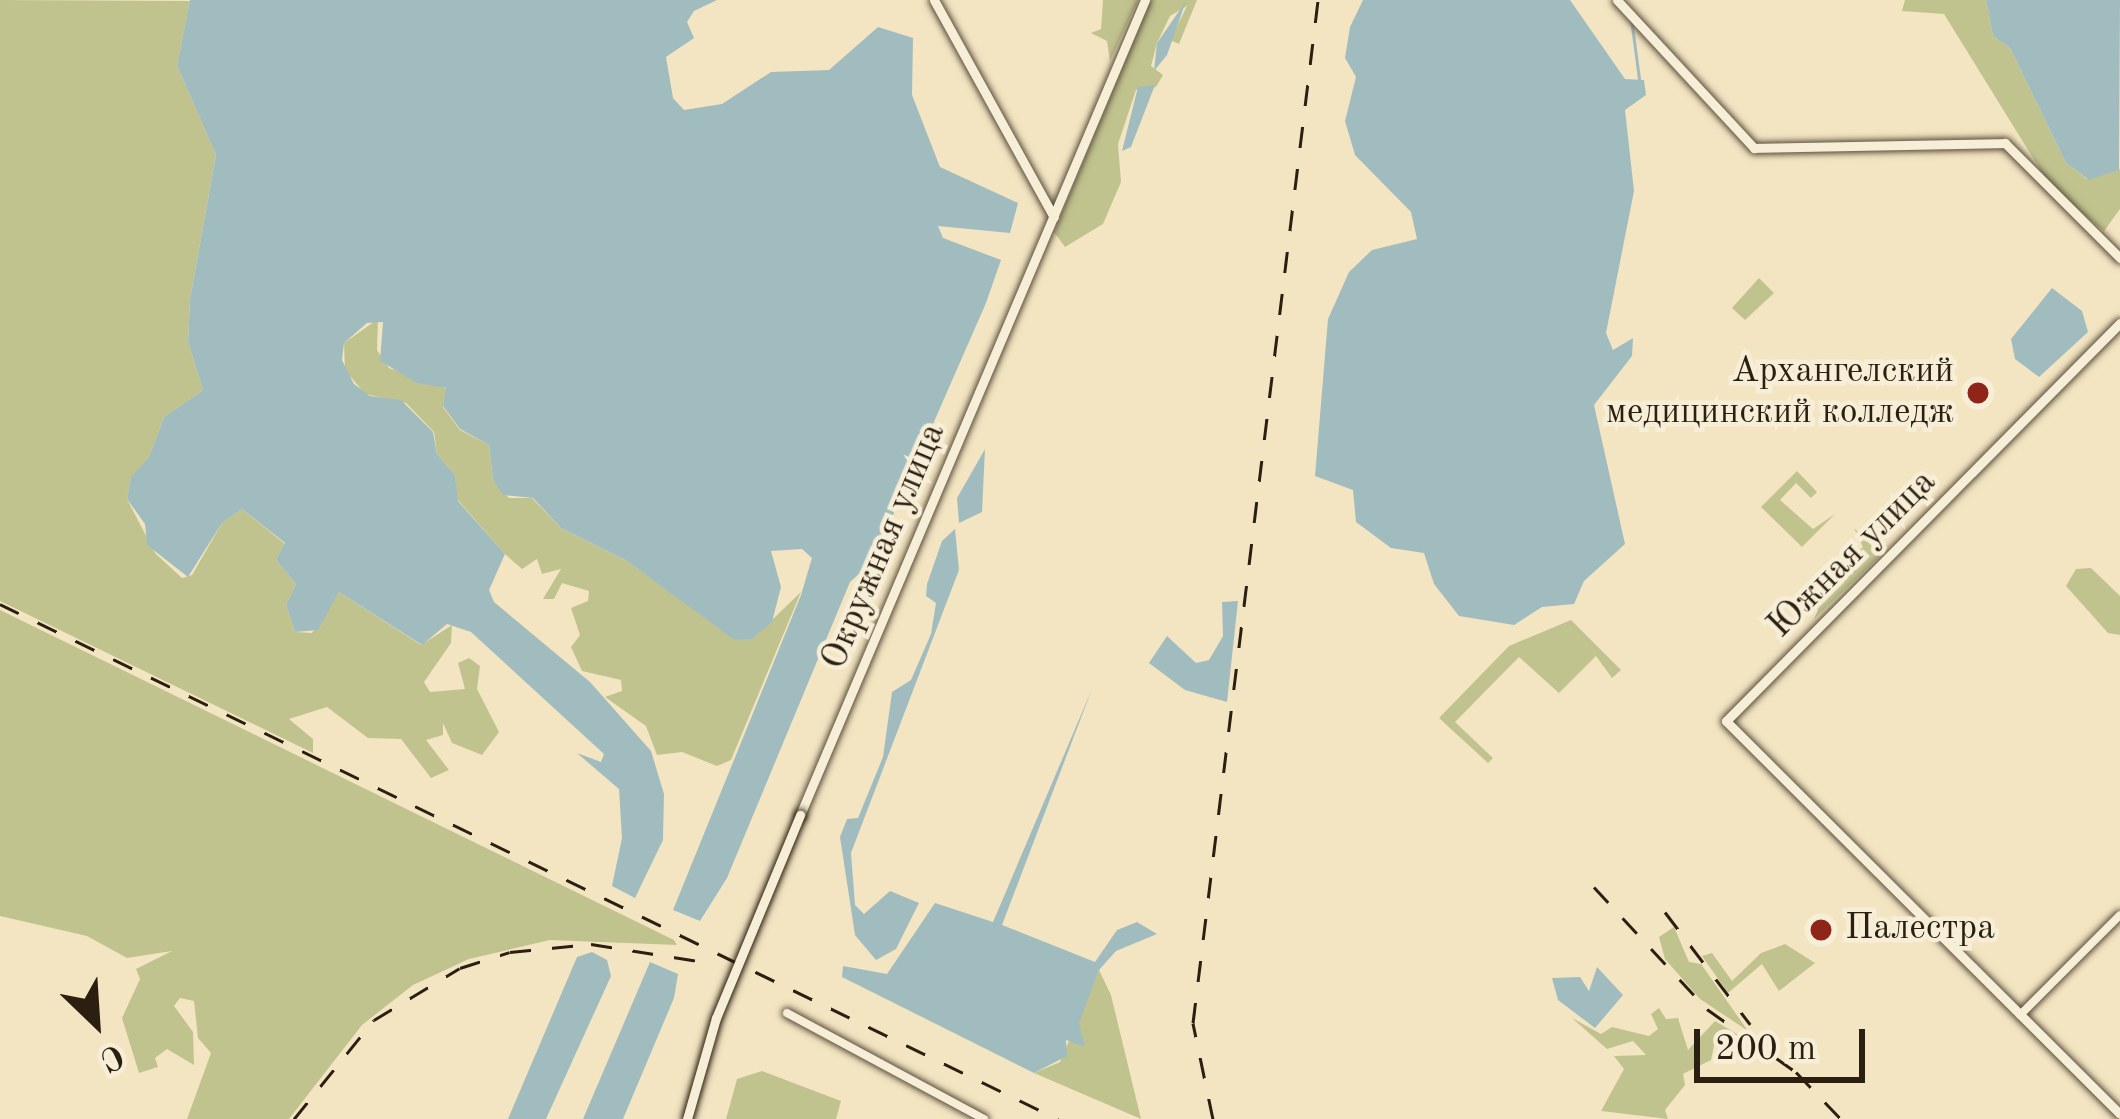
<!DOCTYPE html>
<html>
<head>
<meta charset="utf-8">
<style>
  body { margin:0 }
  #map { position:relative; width:2120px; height:1119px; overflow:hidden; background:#f3e5c2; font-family:"Old Standard TT",serif }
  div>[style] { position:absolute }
  .green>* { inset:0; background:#c1c38f }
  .water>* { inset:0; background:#a1bcbe }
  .stream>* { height:3px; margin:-1.5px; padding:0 1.5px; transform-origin:1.5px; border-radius:1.5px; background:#a1bcbe }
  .roads { filter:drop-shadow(0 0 3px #5d503d) drop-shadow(0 0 3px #5d503d) }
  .tertiary>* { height:8px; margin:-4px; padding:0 4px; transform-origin:4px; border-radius:4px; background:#f7eed7 }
  .secondary>* { height:9px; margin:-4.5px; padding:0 4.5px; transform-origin:4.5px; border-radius:4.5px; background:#f7eed7 }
  .rail>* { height:3px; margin-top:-1.5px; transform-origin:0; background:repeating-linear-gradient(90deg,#2b1f11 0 21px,transparent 0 42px) }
  .bridges { filter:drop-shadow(0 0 3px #2b1f11) drop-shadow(0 0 3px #2b1f11) }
  .secondary-bridge>* { height:9px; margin:-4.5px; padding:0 4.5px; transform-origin:4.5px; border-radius:4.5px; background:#f7eed7 }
  .dots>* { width:33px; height:33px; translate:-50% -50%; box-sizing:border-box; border:6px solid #f7eed7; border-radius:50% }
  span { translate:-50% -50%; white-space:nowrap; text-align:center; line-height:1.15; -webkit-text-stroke:9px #f7eed7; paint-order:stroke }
  .poi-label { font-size:36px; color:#2b1f11 }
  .right { translate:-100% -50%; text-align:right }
  .left { translate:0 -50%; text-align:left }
  .street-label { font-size:36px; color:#2b1f11 }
  .north { position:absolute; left:36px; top:963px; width:120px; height:120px; -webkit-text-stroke:9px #f7eed7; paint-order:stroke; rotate:155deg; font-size:33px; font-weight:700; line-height:48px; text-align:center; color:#2b1f11 }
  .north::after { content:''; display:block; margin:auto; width:42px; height:54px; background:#2b1f11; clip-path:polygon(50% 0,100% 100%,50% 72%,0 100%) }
  .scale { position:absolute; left:1694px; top:1029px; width:171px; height:54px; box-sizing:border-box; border:6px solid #2b1f11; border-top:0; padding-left:15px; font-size:36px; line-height:42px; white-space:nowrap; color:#2b1f11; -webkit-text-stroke:9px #f7eed7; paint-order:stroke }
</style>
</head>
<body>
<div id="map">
  <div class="green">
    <div style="clip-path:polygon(0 0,190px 1px,177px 66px,216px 155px,190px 299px,188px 342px,203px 390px,164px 417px,149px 457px,131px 478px,127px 499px,155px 553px,182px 578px,192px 575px,222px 523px,242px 509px,285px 544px,276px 560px,296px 584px,286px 605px,295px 632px,312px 633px,339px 592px,421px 645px,452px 625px,451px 643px,424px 682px,430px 692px,465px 689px,458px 663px,469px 658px,480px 666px,477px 689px,499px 732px,482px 755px,452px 743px,443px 723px,443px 735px,426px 740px,449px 770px,431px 778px,401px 739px,368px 738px,327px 707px,289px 719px,313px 739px,313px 753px,0 601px)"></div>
    <div style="clip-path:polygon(1103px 0,1138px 0,1110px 61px,1107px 41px,1091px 33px,1101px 29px)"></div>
    <div style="clip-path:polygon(1151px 0,1197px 0,1179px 44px,1170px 40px,1187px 6px,1170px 16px,1157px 43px,1151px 66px,1163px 75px,1156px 87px,1136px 90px,1118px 144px,1121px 182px,1103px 224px,1065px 247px,1054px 232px)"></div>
    <div style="clip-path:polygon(1905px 0,1986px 0,1993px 36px,2010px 48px,2066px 163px,2087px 179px,2120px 169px,2120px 209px,2104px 231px,2051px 187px,1944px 14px,1902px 11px)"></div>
    <div style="clip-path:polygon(1759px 278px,1774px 293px,1745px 320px,1732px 308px)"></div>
    <div style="clip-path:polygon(378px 319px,377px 350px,389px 368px,447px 389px,443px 407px,460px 430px,489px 445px,493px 480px,509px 498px,532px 498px,561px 528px,627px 561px,733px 638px,751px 640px,801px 592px,731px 760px,717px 766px,682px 752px,657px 755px,646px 726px,605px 697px,622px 691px,621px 680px,582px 671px,571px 647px,580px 635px,571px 608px,588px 601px,589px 591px,562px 583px,554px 599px,543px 599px,561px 569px,542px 574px,537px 559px,522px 569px,505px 554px,457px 499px,455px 475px,437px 454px,434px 432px,406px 403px,365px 394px,345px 370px,344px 343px)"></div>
    <div style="clip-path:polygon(1797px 471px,1817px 492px,1811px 498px,1796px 483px,1780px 500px,1813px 529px,1835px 514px,1802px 547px,1761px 507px)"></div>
    <div style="clip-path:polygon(1854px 528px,1881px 555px,1814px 619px,1818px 610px,1807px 598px,1863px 547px)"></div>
    <div style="clip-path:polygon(2091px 568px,2120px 596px,2120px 635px,2108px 633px,2066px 586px,2076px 569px)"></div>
    <div style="clip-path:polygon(0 610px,674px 940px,677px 945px,550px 940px,469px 959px,413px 985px,362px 1025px,289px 1119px,187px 1119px,211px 1053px,198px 1038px,194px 1001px,180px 998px,174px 1006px,193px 1032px,194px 1065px,167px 1049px,155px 1058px,158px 1067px,139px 1073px,122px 1018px,140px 979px,136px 969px,172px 951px,127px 958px,87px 936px,0 916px)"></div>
    <div style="clip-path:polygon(1571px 620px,1621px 670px,1612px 678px,1596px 656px,1559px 693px,1519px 657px,1455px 722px,1493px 758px,1488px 763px,1439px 718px,1509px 646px)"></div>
    <div style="clip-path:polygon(1674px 927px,1689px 962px,1701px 964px,1748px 1031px,1700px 999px,1665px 959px,1659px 937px)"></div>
    <div style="clip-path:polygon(1785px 944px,1815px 963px,1779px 991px,1762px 964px,1728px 993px,1702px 956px,1712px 953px,1732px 981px,1761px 953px)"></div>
    <div style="clip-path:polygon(1099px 970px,1111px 995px,1141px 1119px,1034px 1073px,1060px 1062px)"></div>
    <div style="clip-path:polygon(1659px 1008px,1666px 1019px,1678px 1018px,1688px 1050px,1715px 1021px,1742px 1037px,1727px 1046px,1715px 1041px,1711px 1060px,1683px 1074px,1685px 1085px,1665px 1110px,1668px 1119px,1601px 1111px,1624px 1069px,1614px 1056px,1646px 1055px,1633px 1041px,1607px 1049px,1572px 1018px,1601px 1034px,1612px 1027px,1649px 1036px,1658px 1029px,1651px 1014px)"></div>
    <div style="clip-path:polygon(762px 1071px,841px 1101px,836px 1119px,726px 1119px,737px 1079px)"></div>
  </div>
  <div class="water">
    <div style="clip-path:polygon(190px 0,717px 0,694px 11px,687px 22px,694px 38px,666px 57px,673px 98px,684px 110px,722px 104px,771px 72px,829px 70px,878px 27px,913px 38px,912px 95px,940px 167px,1018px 203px,1010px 233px,938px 226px,943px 238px,1001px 260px,986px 303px,873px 561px,850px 582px,727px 878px,700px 921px,673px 910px,801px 595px,812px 558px,802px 549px,771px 551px,781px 587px,772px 622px,751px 640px,733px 639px,627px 561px,561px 528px,533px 498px,503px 495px,493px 480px,489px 445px,460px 429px,443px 406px,446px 388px,417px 383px,380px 361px,383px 322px,367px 323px,344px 343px,342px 360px,354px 384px,370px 396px,401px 400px,433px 432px,437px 454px,455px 475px,458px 501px,505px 554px,489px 590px,494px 602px,590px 682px,651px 751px,664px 794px,663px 840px,635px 898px,612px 886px,622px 838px,619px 789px,577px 753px,601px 762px,604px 754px,471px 632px,447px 624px,422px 645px,339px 592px,318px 630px,295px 632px,286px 605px,296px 584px,276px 560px,285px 543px,242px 509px,222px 523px,188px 577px,147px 545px,145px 524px,127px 499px,131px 477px,149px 457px,164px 417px,203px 390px,188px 342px,190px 299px,216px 155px,177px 66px)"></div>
    <div style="clip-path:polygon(1363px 0,1570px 0,1625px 79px,1644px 80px,1646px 95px,1625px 110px,1634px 191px,1606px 333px,1613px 350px,1633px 338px,1632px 356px,1594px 405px,1625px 544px,1584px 581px,1574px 604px,1542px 607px,1514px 625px,1459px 616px,1434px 584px,1424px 553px,1391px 548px,1356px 522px,1353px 490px,1315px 476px,1328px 319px,1349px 272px,1372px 250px,1417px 239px,1411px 212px,1355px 155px,1345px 121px,1356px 77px,1345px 58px,1350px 27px)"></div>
    <div style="clip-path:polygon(1986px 0,2120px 0,2119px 170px,2089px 180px,2066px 163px,2010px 48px,1993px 36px)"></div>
    <div style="clip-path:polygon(1186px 1px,1167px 55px,1154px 71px,1157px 43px)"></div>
    <div style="clip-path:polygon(1155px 85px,1131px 147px,1122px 151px,1138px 87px)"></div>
    <div style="clip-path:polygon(2052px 288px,2082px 311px,2088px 332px,2039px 377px,2015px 359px,2011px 339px)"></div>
    <div style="clip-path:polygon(985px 449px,982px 512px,959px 523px,957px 498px)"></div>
    <div style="clip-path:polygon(955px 529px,959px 570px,851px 853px,855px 905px,864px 914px,890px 891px,919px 903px,896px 949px,876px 960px,855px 935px,840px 837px,847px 819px,858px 818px,883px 757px,892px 692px,911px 680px,931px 634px,936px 603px,926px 596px,927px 584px,942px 541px)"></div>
    <div style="clip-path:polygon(1238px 601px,1227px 702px,1185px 690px,1149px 663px,1167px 636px,1196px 663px,1209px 660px,1223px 636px,1222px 602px)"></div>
    <div style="clip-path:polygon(1092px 689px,1002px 925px,1095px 962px,1117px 930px,1137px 922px,1157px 934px,1116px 951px,1099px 970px,1079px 1023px,1085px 1047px,1066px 1040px,1067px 1056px,1034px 1073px,842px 977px,843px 966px,887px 974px,935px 903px,993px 922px)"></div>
    <div style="clip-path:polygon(592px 952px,607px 960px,611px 976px,546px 1119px,508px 1119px,577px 957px)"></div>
    <div style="clip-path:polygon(650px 962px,678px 974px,674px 998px,623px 1119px,583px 1119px)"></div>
    <div style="clip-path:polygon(1597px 967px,1623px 995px,1595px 1028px,1558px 1000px,1552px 978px,1580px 977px,1589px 991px)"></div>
  </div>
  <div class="stream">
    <div style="left:1631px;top:18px;width:62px;rotate:82.5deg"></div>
  </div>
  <div class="roads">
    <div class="tertiary">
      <div style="left:787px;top:1013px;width:224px;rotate:28.3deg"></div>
      <div style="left:2020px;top:1015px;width:141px;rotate:-45deg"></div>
    </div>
    <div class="secondary">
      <div style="left:934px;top:0;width:248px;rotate:61.1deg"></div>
      <div style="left:1617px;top:0;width:202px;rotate:47.2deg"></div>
      <div style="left:1754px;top:148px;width:251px;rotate:-1.1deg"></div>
      <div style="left:2005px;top:143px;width:163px;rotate:45deg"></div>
      <div style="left:2120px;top:323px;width:560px;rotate:134.71deg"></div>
      <div style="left:1726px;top:721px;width:556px;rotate:44.93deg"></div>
      <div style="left:800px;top:815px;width:885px;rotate:-67.06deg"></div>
    </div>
  </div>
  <div class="rail">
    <div style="left:0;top:604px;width:1177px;rotate:25.96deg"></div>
    <div style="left:1594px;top:887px;width:166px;rotate:47.2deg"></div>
    <div style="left:1707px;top:1009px;width:109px;rotate:35.3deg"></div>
    <div style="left:1796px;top:1072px;width:65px;rotate:46.2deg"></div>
    <div style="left:1665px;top:912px;width:141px;rotate:52.8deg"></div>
    <div style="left:294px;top:1119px;width:127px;rotate:-51.1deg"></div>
    <div style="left:374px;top:1020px;width:100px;rotate:-31.2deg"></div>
    <div style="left:460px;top:968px;width:52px;rotate:-17.7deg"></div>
    <div style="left:510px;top:952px;width:81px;rotate:-5.6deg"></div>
    <div style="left:591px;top:944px;width:115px;rotate:9deg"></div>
    <div style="left:1213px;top:1119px;width:98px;rotate:-101.8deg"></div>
    <div style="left:1193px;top:1023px;width:1031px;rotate:-83.03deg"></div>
  </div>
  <div class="bridges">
    <div class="secondary-bridge">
      <div style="left:687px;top:1119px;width:105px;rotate:-74deg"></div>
      <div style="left:716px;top:1018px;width:220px;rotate:-67.5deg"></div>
    </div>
  </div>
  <div class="dots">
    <div style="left:1978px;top:393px;background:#8f2418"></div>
    <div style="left:1821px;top:930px;background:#8f2418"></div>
  </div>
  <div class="poi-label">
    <span class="right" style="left:1954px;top:393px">Архангелский<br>медицинский колледж</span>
    <span class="left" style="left:1845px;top:930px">Палестра</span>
  </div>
  <div class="street-label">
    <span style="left:885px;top:547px;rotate:-67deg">Окружная улица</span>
    <span style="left:1853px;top:555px;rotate:-45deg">Южная улица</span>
  </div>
  <div class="north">С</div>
  <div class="scale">200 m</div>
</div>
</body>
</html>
